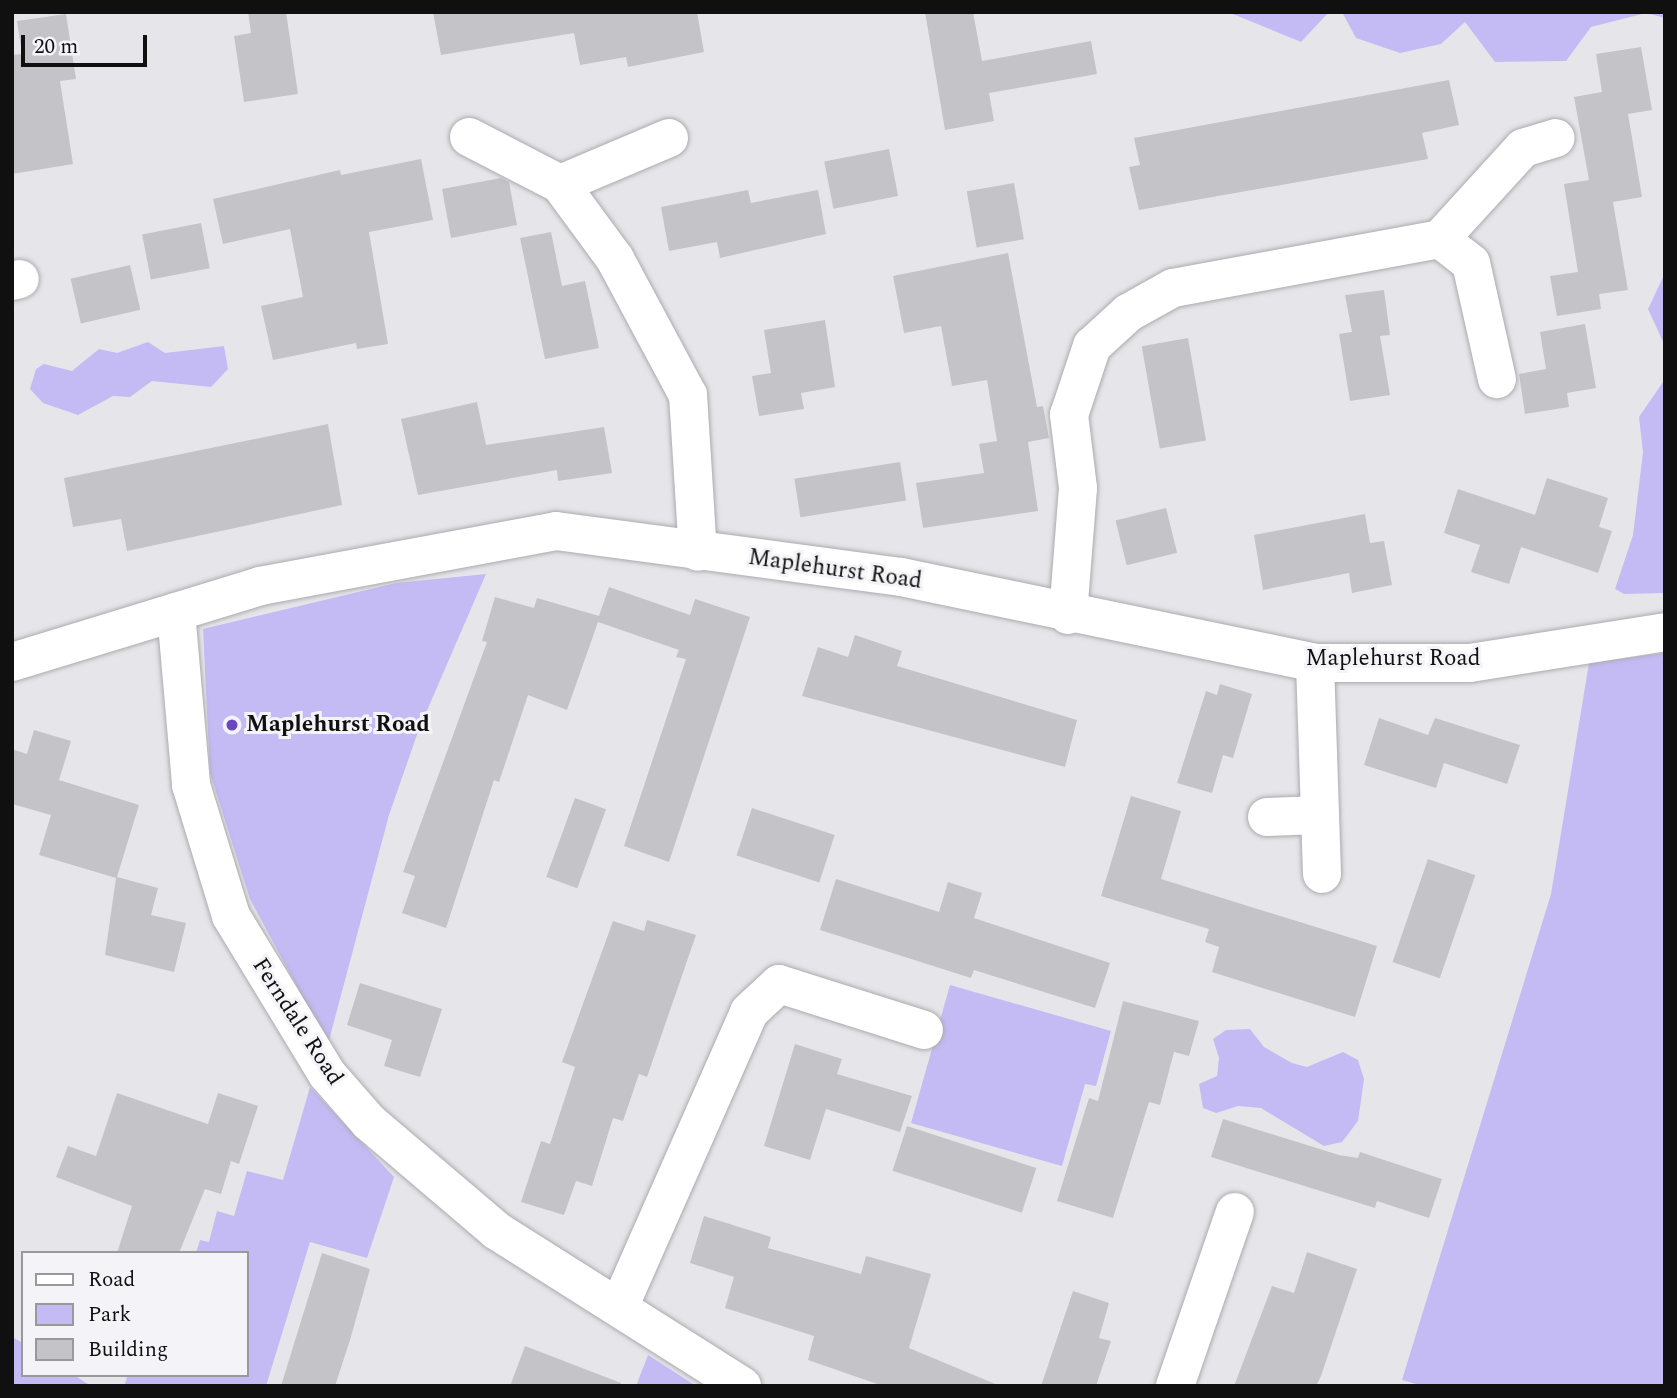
<!DOCTYPE html>
<html>
<head>
<meta charset="utf-8">
<style>
  body { margin:0 }
  #map { position:relative; width:1677px; height:1398px; overflow:hidden; background:#e6e6ea; font-family:Spectral,serif }
  div>[style] { position:absolute }
  .green>* { inset:0; background:#c4bbf5 }
  .building>* { inset:0; background:#c4c3c8; transform-origin:0 0 }
  .roads { filter:drop-shadow(0 0 2px #ababaf) drop-shadow(0 0 2px #ababaf) }
  .minor>* { height:38px; margin:-19px; padding:0 19px; transform-origin:19px; border-radius:19px; background:#fff }
  .dots>* { width:19px; height:19px; translate:-50% -50%; box-sizing:border-box; border:4px solid #f4f3f7; border-radius:50% }
  span { translate:-50% -50%; white-space:nowrap; text-align:center; line-height:1.15; -webkit-text-stroke:6px #f4f3f7; paint-order:stroke }
  .street-label { font-size:23px; color:#101011 }
  .poi-label { font-size:23px; color:#101011; font-weight:700 }
  .left { translate:0 -50%; text-align:left }
  .frame { position:absolute; inset:0; border:14px solid #101011; pointer-events:none }
  .legend { position:absolute; left:21px; top:1251px; width:228px; height:126px; box-sizing:border-box; background:#f4f3f7; border:2px solid #99989b; margin:0; padding:9px 12px; list-style:none; font-size:21px; color:#101011 }
  .legend li { display:flex; align-items:center; gap:14px; height:35px }
  .legend b { width:35px; border:2px solid #99989b }
  .scale { position:absolute; left:21px; top:35px; width:126px; height:32px; box-sizing:border-box; border:4px solid #101011; border-top:0; padding-left:9px; font-size:21px; line-height:24px; white-space:nowrap; color:#101011; -webkit-text-stroke:5px #f4f3f7; paint-order:stroke }
</style>
</head>
<body>
<div id="map">
  <div class="green">
    <div style="clip-path:polygon(1228px 12px,1329px 12px,1301px 42px)"></div>
    <div style="clip-path:polygon(1342px 12px,1665px 12px,1665px 18px,1646px 13px,1591px 27px,1566px 61px,1495px 62px,1465px 22px,1441px 44px,1400px 53px,1356px 38px)"></div>
    <div style="clip-path:polygon(1665px 273px,1665px 346px,1648px 309px)"></div>
    <div style="clip-path:polygon(148px 342px,165px 353px,224px 346px,228px 369px,211px 387px,152px 381px,130px 397px,113px 396px,78px 415px,43px 403px,30px 389px,36px 369px,44px 364px,72px 371px,99px 349px,117px 353px)"></div>
    <div style="clip-path:polygon(1665px 379px,1665px 593px,1624px 594px,1615px 589px,1633px 535px,1643px 452px,1639px 417px)"></div>
    <div style="clip-path:polygon(486px 574px,419px 729px,389px 815px,328px 1044px,250px 899px,210px 773px,203px 629px,396px 583px)"></div>
    <div style="clip-path:polygon(1665px 653px,1665px 1386px,1423px 1386px,1402px 1380px,1551px 894px,1589px 663px)"></div>
    <div style="clip-path:polygon(950px 985px,1111px 1031px,1096px 1086px,1085px 1084px,1062px 1166px,911px 1123px)"></div>
    <div style="clip-path:polygon(1250px 1029px,1264px 1047px,1292px 1063px,1307px 1067px,1343px 1052px,1358px 1060px,1364px 1079px,1358px 1121px,1342px 1142px,1324px 1146px,1261px 1108px,1238px 1106px,1216px 1113px,1203px 1108px,1199px 1084px,1217px 1076px,1219px 1058px,1213px 1039px,1226px 1030px)"></div>
    <div style="clip-path:polygon(310px 1087px,394px 1177px,367px 1258px,310px 1242px,266px 1386px,124px 1386px,128px 1375px,247px 1375px,247px 1253px,196px 1253px,200px 1240px,209px 1242px,217px 1211px,234px 1216px,247px 1171px,283px 1180px)"></div>
    <div style="clip-path:polygon(12px 1337px,23px 1343px,23px 1375px,74px 1375px,91px 1386px,12px 1386px)"></div>
    <div style="clip-path:polygon(648px 1355px,696px 1386px,636px 1386px)"></div>
  </div>
  <div class="building">
    <div style="clip-path:polygon(248px 12px,286px 12px,298px 94px,244px 102px,234px 36px,251px 33px)"></div>
    <div style="clip-path:polygon(433px 12px,697px 12px,704px 52px,628px 67px,626px 57px,580px 65px,574px 33px,441px 55px)"></div>
    <div style="clip-path:polygon(925px 12px,973px 12px,982px 61px,1091px 41px,1097px 74px,989px 93px,994px 121px,945px 130px)"></div>
    <div style="clip-path:polygon(66px 14px,76px 79px,60px 81px,73px 164px,12px 174px,12px 55px,22px 54px,17px 21px)"></div>
    <div style="clip-path:polygon(1641px 47px,1652px 110px,1628px 114px,1642px 197px,1613px 202px,1628px 290px,1599px 294px,1601px 309px,1557px 316px,1550px 276px,1578px 272px,1564px 184px,1589px 180px,1574px 97px,1602px 92px,1596px 54px)"></div>
    <div style="clip-path:polygon(1449px 80px,1459px 125px,1422px 133px,1428px 159px,1139px 210px,1129px 167px,1140px 165px,1134px 138px)"></div>
    <div style="left:889px;top:149px;width:48px;height:66px;rotate:79deg"></div>
    <div style="clip-path:polygon(421px 159px,433px 220px,369px 232px,388px 344px,357px 349px,356px 343px,273px 360px,261px 306px,303px 297px,290px 229px,223px 244px,213px 199px,340px 170px,341px 175px)"></div>
    <div style="clip-path:polygon(501px 178px,509px 182px,517px 225px,451px 238px,442px 189px)"></div>
    <div style="left:1014px;top:183px;width:57px;height:48px;rotate:80deg"></div>
    <div style="clip-path:polygon(748px 190px,751px 203px,818px 190px,826px 234px,720px 258px,717px 242px,669px 251px,661px 207px)"></div>
    <div style="left:201px;top:223px;width:46px;height:60px;rotate:79deg"></div>
    <div style="clip-path:polygon(551px 232px,562px 286px,585px 281px,599px 348px,545px 359px,520px 238px)"></div>
    <div style="clip-path:polygon(1008px 253px,1037px 407px,1043px 406px,1049px 438px,1028px 442px,1038px 511px,923px 528px,916px 483px,984px 473px,979px 444px,997px 441px,987px 380px,952px 386px,941px 326px,904px 333px,893px 276px)"></div>
    <div style="left:130px;top:265px;width:46px;height:61px;rotate:77deg"></div>
    <div style="clip-path:polygon(1384px 290px,1390px 335px,1380px 336px,1390px 395px,1350px 401px,1339px 334px,1352px 332px,1345px 295px)"></div>
    <div style="clip-path:polygon(825px 320px,835px 387px,801px 393px,804px 409px,759px 416px,752px 376px,771px 373px,764px 330px)"></div>
    <div style="clip-path:polygon(1585px 324px,1596px 388px,1567px 393px,1569px 407px,1525px 414px,1519px 374px,1546px 369px,1540px 332px)"></div>
    <div style="left:1188px;top:338px;width:104px;height:47px;rotate:80deg"></div>
    <div style="clip-path:polygon(477px 402px,486px 445px,604px 427px,612px 473px,558px 481px,557px 470px,418px 495px,401px 419px)"></div>
    <div style="clip-path:polygon(328px 424px,342px 505px,127px 551px,121px 519px,73px 527px,64px 478px)"></div>
    <div style="left:900px;top:462px;width:39px;height:107px;rotate:81deg"></div>
    <div style="clip-path:polygon(1547px 478px,1608px 498px,1599px 527px,1612px 531px,1598px 573px,1521px 547px,1509px 584px,1471px 572px,1480px 545px,1444px 533px,1458px 489px,1535px 515px)"></div>
    <div style="left:1166px;top:508px;width:46px;height:52px;rotate:76deg"></div>
    <div style="clip-path:polygon(1365px 514px,1370px 543px,1384px 541px,1392px 585px,1352px 593px,1349px 573px,1263px 590px,1254px 535px)"></div>
    <div style="clip-path:polygon(609px 587px,690px 615px,695px 599px,750px 617px,669px 862px,624px 846px,686px 659px,676px 657px,679px 650px,598px 622px,567px 710px,528px 695px,499px 782px,494px 780px,446px 928px,402px 913px,415px 876px,403px 872px,487px 642px,482px 641px,495px 597px,534px 608px,537px 598px,599px 616px)"></div>
    <div style="clip-path:polygon(855px 635px,902px 651px,897px 666px,1077px 720px,1065px 767px,802px 696px,818px 647px,848px 657px)"></div>
    <div style="clip-path:polygon(1220px 684px,1252px 694px,1233px 758px,1223px 755px,1212px 793px,1177px 783px,1206px 691px,1217px 695px)"></div>
    <div style="clip-path:polygon(1379px 718px,1428px 735px,1435px 718px,1520px 745px,1507px 784px,1444px 763px,1436px 788px,1364px 765px)"></div>
    <div style="clip-path:polygon(34px 730px,71px 741px,59px 780px,139px 805px,117px 877px,158px 888px,151px 915px,186px 923px,174px 972px,105px 955px,116px 878px,39px 855px,51px 815px,12px 804px,12px 749px,27px 754px)"></div>
    <div style="clip-path:polygon(1131px 796px,1181px 811px,1161px 879px,1377px 946px,1355px 1017px,1212px 972px,1219px 947px,1205px 942px,1209px 929px,1101px 896px)"></div>
    <div style="left:575px;top:798px;width:33px;height:84px;rotate:20deg"></div>
    <div style="left:752px;top:808px;width:87px;height:50px;rotate:18deg"></div>
    <div style="left:1428px;top:859px;width:50px;height:109px;rotate:19deg"></div>
    <div style="clip-path:polygon(836px 879px,939px 912px,948px 882px,982px 893px,974px 918px,1110px 963px,1095px 1008px,974px 970px,971px 978px,820px 930px)"></div>
    <div style="clip-path:polygon(647px 920px,696px 935px,647px 1077px,639px 1074px,623px 1121px,613px 1118px,592px 1186px,576px 1181px,564px 1215px,521px 1202px,541px 1141px,550px 1144px,575px 1067px,562px 1062px,613px 921px,644px 931px)"></div>
    <div style="clip-path:polygon(360px 983px,442px 1009px,420px 1077px,384px 1066px,392px 1040px,347px 1025px)"></div>
    <div style="clip-path:polygon(1123px 1001px,1199px 1021px,1189px 1056px,1174px 1052px,1160px 1105px,1149px 1102px,1113px 1218px,1057px 1201px,1089px 1098px,1098px 1101px)"></div>
    <div style="clip-path:polygon(795px 1044px,842px 1059px,837px 1074px,912px 1096px,900px 1132px,826px 1109px,810px 1160px,764px 1146px)"></div>
    <div style="clip-path:polygon(117px 1093px,208px 1124px,218px 1093px,258px 1106px,239px 1164px,231px 1161px,221px 1194px,205px 1189px,179px 1253px,117px 1253px,132px 1206px,56px 1177px,68px 1146px,96px 1156px)"></div>
    <div style="clip-path:polygon(1223px 1119px,1339px 1155px,1358px 1158px,1360px 1152px,1442px 1179px,1429px 1218px,1377px 1201px,1375px 1208px,1211px 1157px)"></div>
    <div style="left:907px;top:1126px;width:136px;height:47px;rotate:18deg"></div>
    <div style="clip-path:polygon(704px 1216px,771px 1237px,768px 1248px,861px 1274px,866px 1256px,931px 1274px,909px 1348px,1000px 1386px,883px 1386px,808px 1360px,814px 1336px,725px 1308px,734px 1277px,690px 1263px)"></div>
    <div style="clip-path:polygon(1307px 1252px,1357px 1269px,1321px 1376px,1316px 1386px,1234px 1386px,1272px 1286px,1294px 1293px)"></div>
    <div style="clip-path:polygon(322px 1253px,370px 1269px,350px 1340px,335px 1386px,281px 1386px)"></div>
    <div style="clip-path:polygon(1073px 1291px,1109px 1303px,1099px 1338px,1111px 1341px,1096px 1386px,1041px 1386px)"></div>
    <div style="clip-path:polygon(525px 1346px,621px 1383px,621px 1386px,510px 1386px)"></div>
  </div>
  <div class="roads">
    <div class="minor">
      <div style="left:469px;top:137px;width:102px;rotate:27.3deg"></div>
      <div style="left:669px;top:138px;width:118px;rotate:157.1deg"></div>
      <div style="left:560px;top:184px;width:93px;rotate:53.7deg"></div>
      <div style="left:615px;top:259px;width:154px;rotate:61.8deg"></div>
      <div style="left:688px;top:395px;width:157px;rotate:86.4deg"></div>
      <div style="left:1440px;top:239px;width:39px;rotate:38deg"></div>
      <div style="left:1471px;top:263px;width:119px;rotate:77.4deg"></div>
      <div style="left:12px;top:281px;width:8px;rotate:-14deg"></div>
      <div style="left:176px;top:612px;width:174px;rotate:85deg"></div>
      <div style="left:191px;top:785px;width:137px;rotate:73deg"></div>
      <div style="left:231px;top:916px;width:185px;rotate:58.7deg"></div>
      <div style="left:327px;top:1074px;width:64px;rotate:48.8deg"></div>
      <div style="left:369px;top:1122px;width:168px;rotate:40.4deg"></div>
      <div style="left:497px;top:1231px;width:290px;rotate:32.3deg"></div>
      <div style="left:1068px;top:615px;width:127px;rotate:-85.5deg"></div>
      <div style="left:1078px;top:488px;width:74px;rotate:-97deg"></div>
      <div style="left:1069px;top:415px;width:73px;rotate:-71.6deg"></div>
      <div style="left:1092px;top:346px;width:49px;rotate:-42.5deg"></div>
      <div style="left:1128px;top:313px;width:51px;rotate:-29.1deg"></div>
      <div style="left:1173px;top:288px;width:271px;rotate:-10.4deg"></div>
      <div style="left:1440px;top:239px;width:123px;rotate:-47.6deg"></div>
      <div style="left:1523px;top:148px;width:34px;rotate:-17deg"></div>
      <div style="left:12px;top:662px;width:259px;rotate:-17deg"></div>
      <div style="left:260px;top:586px;width:301px;rotate:-10.5deg"></div>
      <div style="left:556px;top:531px;width:348px;rotate:7.6deg"></div>
      <div style="left:901px;top:577px;width:423px;rotate:11.7deg"></div>
      <div style="left:1315px;top:663px;width:155px"></div>
      <div style="left:1470px;top:663px;width:197px;rotate:-9deg"></div>
      <div style="left:1315px;top:663px;width:211px;rotate:88.1deg"></div>
      <div style="left:1267px;top:817px;width:53px;rotate:-2.2deg"></div>
      <div style="left:620px;top:1305px;width:320px;rotate:-66.2deg"></div>
      <div style="left:749px;top:1012px;width:41px;rotate:-43deg"></div>
      <div style="left:779px;top:984px;width:152px;rotate:17.6deg"></div>
      <div style="left:1175px;top:1386px;width:184px;rotate:-71deg"></div>
    </div>
  </div>
  <div class="dots">
    <div style="left:232px;top:725px;background:#6947bf"></div>
  </div>
  <div class="street-label">
    <span style="left:835px;top:570px;rotate:8deg">Maplehurst Road</span>
    <span style="left:1393px;top:659px">Maplehurst Road</span>
    <span style="left:297px;top:1022px;rotate:57deg">Ferndale Road</span>
  </div>
  <div class="poi-label">
    <span class="left" style="left:246px;top:725px">Maplehurst Road</span>
  </div>
  <div class="frame"></div>
  <ul class="legend">
  <li><b style="height:9px;background:#fff"></b>Road</li>
  <li><b style="height:19px;background:#c4bbf5"></b>Park</li>
  <li><b style="height:19px;background:#c4c3c8"></b>Building</li>
  </ul>
  <div class="scale">20 m</div>
</div>
</body>
</html>
